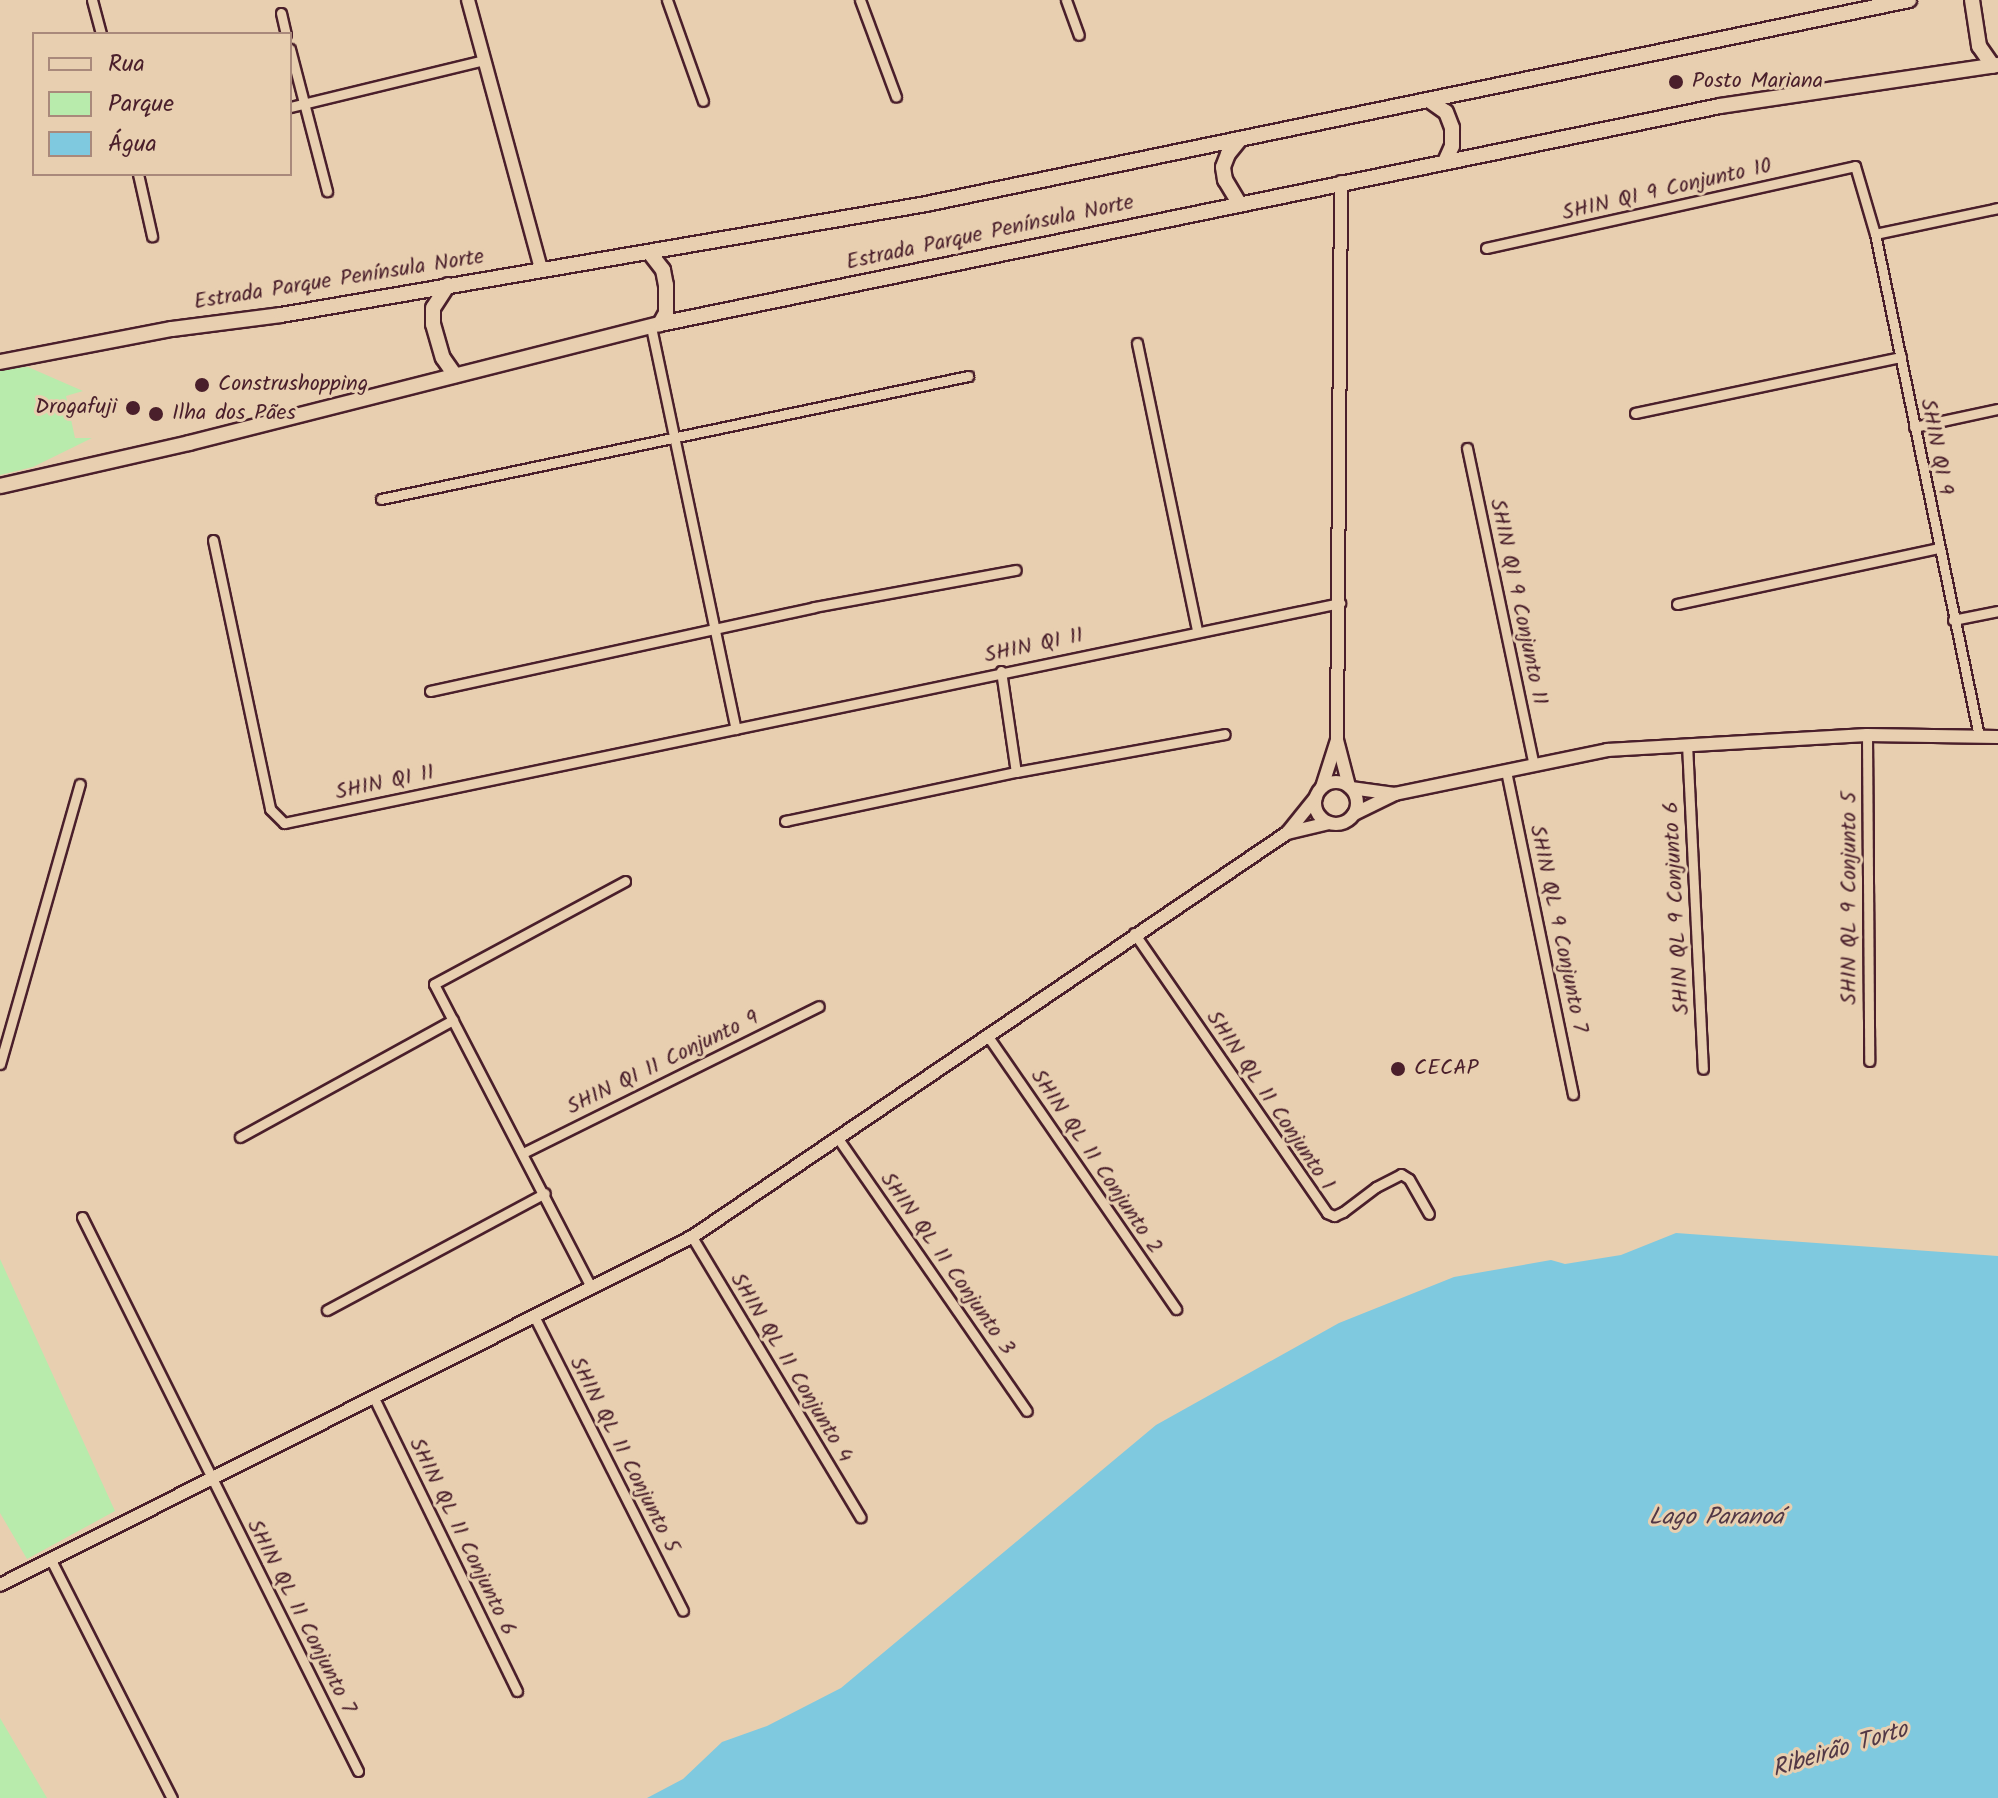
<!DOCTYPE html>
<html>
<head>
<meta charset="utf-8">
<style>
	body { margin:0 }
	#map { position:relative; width:1998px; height:1798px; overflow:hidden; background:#e8cfb0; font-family:Kalam,sans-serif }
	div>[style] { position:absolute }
	.green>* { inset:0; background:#b8ebac }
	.water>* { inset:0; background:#7fc9df }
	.roads { filter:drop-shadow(2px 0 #4a1f2b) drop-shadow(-2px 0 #4a1f2b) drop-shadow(0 2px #4a1f2b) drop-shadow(0 -2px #4a1f2b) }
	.minor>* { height:9px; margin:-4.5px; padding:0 4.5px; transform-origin:4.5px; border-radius:4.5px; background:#e8cfb0 }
	.tertiary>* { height:12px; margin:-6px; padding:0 6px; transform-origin:6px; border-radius:6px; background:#e8cfb0 }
	.tertiary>.ring { margin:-6px; padding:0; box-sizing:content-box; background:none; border:12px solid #e8cfb0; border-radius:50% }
	.secondary>* { height:14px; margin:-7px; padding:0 7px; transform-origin:7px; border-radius:7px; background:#e8cfb0 }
	.dots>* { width:22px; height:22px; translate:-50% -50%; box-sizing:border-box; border:4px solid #e8cfb0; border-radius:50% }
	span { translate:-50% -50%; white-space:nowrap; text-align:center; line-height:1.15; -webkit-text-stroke:6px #e8cfb0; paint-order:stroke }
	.poi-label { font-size:22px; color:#4a1f2b }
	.left { translate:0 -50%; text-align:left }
	.right { translate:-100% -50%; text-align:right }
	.street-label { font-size:22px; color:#4a1f2b }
	.water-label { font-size:24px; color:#523846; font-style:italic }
	.legend { position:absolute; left:32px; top:32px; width:260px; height:144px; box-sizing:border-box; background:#e8cfb0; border:2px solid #a9897b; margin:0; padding:10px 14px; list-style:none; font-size:24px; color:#4a1f2b }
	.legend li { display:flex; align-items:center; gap:16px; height:40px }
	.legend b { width:40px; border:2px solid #a9897b }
</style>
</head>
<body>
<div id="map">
	<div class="green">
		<i style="clip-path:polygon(28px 367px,83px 391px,66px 396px,75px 438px,92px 438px,33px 467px,0 475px,0 368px)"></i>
		<i style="clip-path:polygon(0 1259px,115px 1511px,27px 1559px,0 1513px)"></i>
		<i style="clip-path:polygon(0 1718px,47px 1798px,0 1798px)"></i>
	</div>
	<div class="water">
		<i style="clip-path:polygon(1676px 1233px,1998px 1256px,1998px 1798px,647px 1798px,683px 1779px,722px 1742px,767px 1726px,841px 1688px,1156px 1425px,1339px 1323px,1454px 1277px,1551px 1260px,1565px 1264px,1621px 1255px)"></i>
	</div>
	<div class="roads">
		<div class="minor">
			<i style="left:92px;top:0;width:35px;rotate:75deg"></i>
			<i style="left:667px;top:0;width:107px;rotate:70.4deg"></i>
			<i style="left:860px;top:0;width:103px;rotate:69.6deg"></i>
			<i style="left:1066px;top:0;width:37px;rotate:70deg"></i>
			<i style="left:281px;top:13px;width:22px;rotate:77deg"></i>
			<i style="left:290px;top:49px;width:147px;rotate:75.4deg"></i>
			<i style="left:290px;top:107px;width:200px;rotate:-13.6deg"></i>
			<i style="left:138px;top:174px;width:64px;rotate:77.3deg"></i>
			<i style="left:1875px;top:234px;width:126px;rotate:-11.9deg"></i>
			<i style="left:1486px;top:248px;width:378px;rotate:-12.5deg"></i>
			<i style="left:1855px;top:166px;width:71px;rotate:73.6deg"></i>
			<i style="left:1875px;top:234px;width:513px;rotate:78.3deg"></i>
			<i style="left:651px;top:327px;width:411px;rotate:78.1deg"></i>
			<i style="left:1137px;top:343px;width:294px;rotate:78.2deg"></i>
			<i style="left:1635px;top:413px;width:272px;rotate:-11.9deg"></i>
			<i style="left:1914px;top:427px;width:86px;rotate:-12.1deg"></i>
			<i style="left:1467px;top:448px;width:324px;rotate:78.1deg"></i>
			<i style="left:381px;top:499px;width:600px;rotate:-11.83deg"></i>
			<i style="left:213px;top:540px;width:275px;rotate:78deg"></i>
			<i style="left:270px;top:809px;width:20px;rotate:45deg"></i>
			<i style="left:284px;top:823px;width:1079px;rotate:-11.77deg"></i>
			<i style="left:1677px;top:604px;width:267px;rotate:-12.1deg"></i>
			<i style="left:1953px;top:620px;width:46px;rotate:-11.3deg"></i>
			<i style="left:1001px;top:671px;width:102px;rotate:81.6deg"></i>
			<i style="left:430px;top:691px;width:393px;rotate:-12.3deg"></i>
			<i style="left:814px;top:607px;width:205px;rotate:-10.4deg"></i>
			<i style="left:1867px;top:735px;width:326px;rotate:89.6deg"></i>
			<i style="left:1687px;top:744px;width:325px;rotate:87.2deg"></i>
			<i style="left:1506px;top:771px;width:330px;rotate:78.3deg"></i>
			<i style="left:785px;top:821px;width:236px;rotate:-12deg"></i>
			<i style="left:1016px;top:772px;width:212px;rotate:-10.3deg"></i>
			<i style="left:1134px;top:933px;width:340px;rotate:55.4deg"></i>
			<i style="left:1327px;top:1213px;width:8px;rotate:23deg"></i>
			<i style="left:1334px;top:1216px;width:10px;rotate:-24deg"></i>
			<i style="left:1343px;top:1212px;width:41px;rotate:-37.1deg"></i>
			<i style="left:1376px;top:1187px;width:28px;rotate:-27deg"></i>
			<i style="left:1401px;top:1174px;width:9px;rotate:32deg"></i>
			<i style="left:1409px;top:1179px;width:40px;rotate:60.3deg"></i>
			<i style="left:987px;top:1035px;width:333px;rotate:55.4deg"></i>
			<i style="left:0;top:1064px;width:291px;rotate:-74.1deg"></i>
			<i style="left:240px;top:1137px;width:243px;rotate:-28.8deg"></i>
			<i style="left:837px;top:1137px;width:333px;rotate:55.3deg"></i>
			<i style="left:523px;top:1153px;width:330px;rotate:-26.4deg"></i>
			<i style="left:82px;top:1217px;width:619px;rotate:63.52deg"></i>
			<i style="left:692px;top:1237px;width:327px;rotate:59deg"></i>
			<i style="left:591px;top:1287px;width:341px;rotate:-117.4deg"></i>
			<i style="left:434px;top:984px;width:217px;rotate:-28.3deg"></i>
			<i style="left:327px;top:1310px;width:247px;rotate:-28.2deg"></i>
			<i style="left:534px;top:1316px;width:330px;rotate:63.2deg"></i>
			<i style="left:374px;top:1398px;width:326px;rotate:64deg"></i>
			<i style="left:51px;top:1560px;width:267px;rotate:63.1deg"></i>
		</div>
		<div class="tertiary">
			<i style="left:468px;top:0;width:279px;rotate:74.8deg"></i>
			<i style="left:1337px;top:740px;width:48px;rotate:75.4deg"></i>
			<i class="ring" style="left:1315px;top:782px;width:30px;height:30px"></i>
			<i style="left:1322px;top:787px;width:49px;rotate:-72.3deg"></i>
			<i style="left:1337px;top:740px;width:558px;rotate:-89.59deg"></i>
			<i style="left:1351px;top:788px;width:44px;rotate:7.8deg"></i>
			<i style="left:1354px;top:814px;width:46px;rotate:-26deg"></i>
			<i style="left:1395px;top:794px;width:217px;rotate:-11.7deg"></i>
			<i style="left:1607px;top:750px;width:260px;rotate:-3.3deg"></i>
			<i style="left:1867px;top:735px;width:131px;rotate:0.9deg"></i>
			<i style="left:1287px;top:833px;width:43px;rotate:-13.4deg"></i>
			<i style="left:0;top:1585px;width:775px;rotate:-26.7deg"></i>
			<i style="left:692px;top:1237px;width:719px;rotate:-34.18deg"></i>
			<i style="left:1287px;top:833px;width:46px;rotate:-51.1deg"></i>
		</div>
		<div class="secondary">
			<i style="left:1972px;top:0;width:47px;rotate:81.3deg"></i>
			<i style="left:1979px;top:46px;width:24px;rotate:55deg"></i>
			<i style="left:1430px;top:101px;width:19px;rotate:35deg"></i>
			<i style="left:1446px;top:112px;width:17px;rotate:69deg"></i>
			<i style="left:1452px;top:128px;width:18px;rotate:90deg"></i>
			<i style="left:1452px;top:146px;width:17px;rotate:114deg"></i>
			<i style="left:1239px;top:203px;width:27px;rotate:-121deg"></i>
			<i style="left:1225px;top:180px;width:13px;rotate:-99deg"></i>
			<i style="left:1223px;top:167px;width:14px;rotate:-69deg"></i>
			<i style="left:1228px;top:154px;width:19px;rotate:-51deg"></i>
			<i style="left:649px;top:252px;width:23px;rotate:52deg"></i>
			<i style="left:663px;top:270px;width:15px;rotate:79deg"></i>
			<i style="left:666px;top:285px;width:28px;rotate:90deg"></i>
			<i style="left:666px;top:313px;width:13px;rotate:119deg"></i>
			<i style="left:448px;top:285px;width:27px;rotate:123deg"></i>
			<i style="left:433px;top:308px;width:16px;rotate:90deg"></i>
			<i style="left:433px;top:324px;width:35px;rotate:74deg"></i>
			<i style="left:443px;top:358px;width:21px;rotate:55deg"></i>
			<i style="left:0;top:362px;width:175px;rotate:-10.9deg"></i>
			<i style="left:172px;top:329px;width:110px;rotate:-7.3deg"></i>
			<i style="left:281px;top:315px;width:654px;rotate:-9.76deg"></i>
			<i style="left:926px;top:204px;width:1004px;rotate:-11.72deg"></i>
			<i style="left:0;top:486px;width:194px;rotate:-12.8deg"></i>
			<i style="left:189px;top:443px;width:486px;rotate:-14.2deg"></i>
			<i style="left:660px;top:324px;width:1082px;rotate:-11.62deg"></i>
			<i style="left:1720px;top:106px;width:281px;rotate:-8.4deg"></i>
		</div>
	</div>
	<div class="dots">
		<i style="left:1676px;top:82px;background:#4a1f2b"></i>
		<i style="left:202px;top:385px;background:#4a1f2b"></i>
		<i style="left:133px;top:408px;background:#4a1f2b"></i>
		<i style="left:156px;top:414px;background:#4a1f2b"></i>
		<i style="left:1398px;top:1069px;background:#4a1f2b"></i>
	</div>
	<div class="poi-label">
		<span class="left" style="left:1692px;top:82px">Posto Mariana</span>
		<span class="left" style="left:218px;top:385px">Construshopping</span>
		<span class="right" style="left:117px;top:408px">Drogafuji</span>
		<span class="left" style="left:172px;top:414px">Ilha dos Pães</span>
		<span class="left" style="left:1414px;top:1069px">CECAP</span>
	</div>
	<div class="street-label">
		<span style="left:1667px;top:190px;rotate:-13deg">SHIN QI 9 Conjunto 10</span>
		<span style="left:990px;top:233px;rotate:-12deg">Estrada Parque Península Norte</span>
		<span style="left:339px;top:280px;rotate:-9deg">Estrada Parque Península Norte</span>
		<span style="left:1936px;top:447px;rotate:79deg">SHIN QI 9</span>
		<span style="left:1518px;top:602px;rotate:78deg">SHIN QI 9 Conjunto 11</span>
		<span style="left:1034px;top:646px;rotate:-12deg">SHIN QI 11</span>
		<span style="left:385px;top:783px;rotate:-12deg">SHIN QI 11</span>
		<span style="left:1850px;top:898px;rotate:-90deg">SHIN QL 9 Conjunto 5</span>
		<span style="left:1677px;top:908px;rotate:-93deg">SHIN QL 9 Conjunto 6</span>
		<span style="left:1558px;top:929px;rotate:78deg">SHIN QL 9 Conjunto 7</span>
		<span style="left:663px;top:1063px;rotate:-26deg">SHIN QI 11 Conjunto 9</span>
		<span style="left:1270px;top:1101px;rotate:56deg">SHIN QL 11 Conjunto 1</span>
		<span style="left:1096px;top:1162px;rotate:56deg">SHIN QL 11 Conjunto 2</span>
		<span style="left:947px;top:1264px;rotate:55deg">SHIN QL 11 Conjunto 3</span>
		<span style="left:791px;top:1368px;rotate:59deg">SHIN QL 11 Conjunto 4</span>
		<span style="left:624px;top:1455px;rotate:63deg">SHIN QL 11 Conjunto 5</span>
		<span style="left:462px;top:1537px;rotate:64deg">SHIN QL 11 Conjunto 6</span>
		<span style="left:301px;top:1617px;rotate:63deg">SHIN QL 11 Conjunto 7</span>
	</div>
	<div class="water-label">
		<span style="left:1716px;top:1518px">Lago Paranoá</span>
		<span style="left:1840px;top:1750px;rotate:-17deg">Ribeirão Torto</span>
	</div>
	<ul class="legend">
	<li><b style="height:10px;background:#e8cfb0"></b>Rua</li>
	<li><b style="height:22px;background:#b8ebac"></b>Parque</li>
	<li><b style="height:22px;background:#7fc9df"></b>Água</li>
	</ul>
</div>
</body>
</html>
